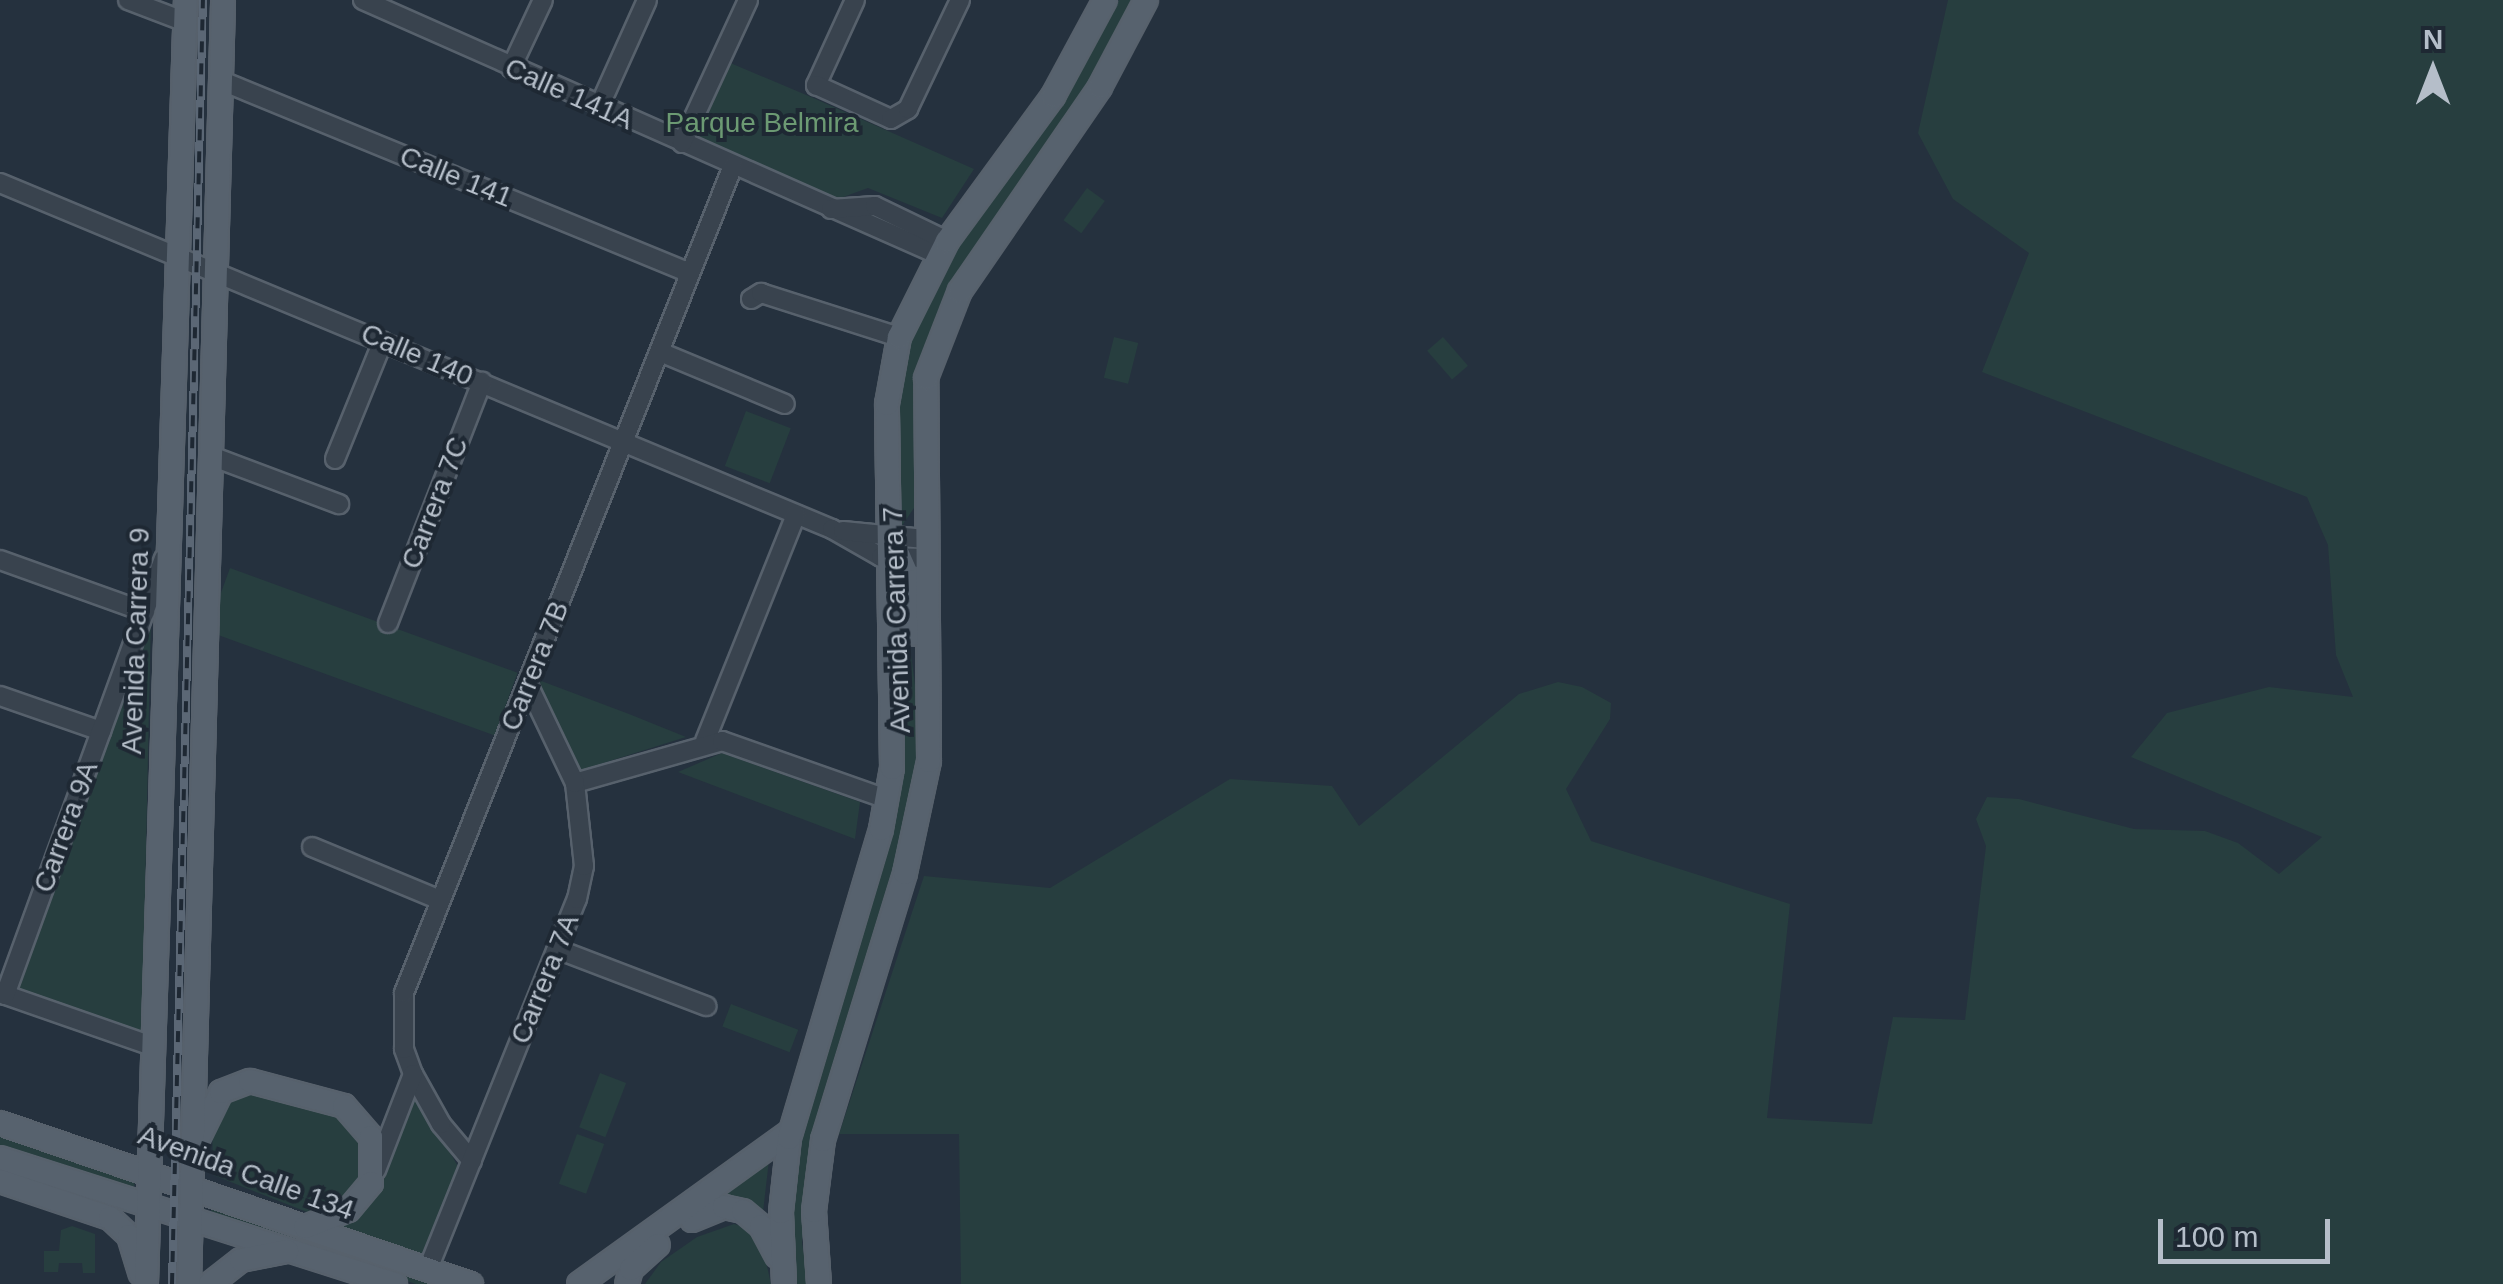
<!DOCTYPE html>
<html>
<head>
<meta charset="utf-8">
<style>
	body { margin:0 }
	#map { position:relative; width:2503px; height:1284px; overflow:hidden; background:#25313e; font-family:Helvetica,sans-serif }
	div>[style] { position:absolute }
	.green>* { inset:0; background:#273e3f; transform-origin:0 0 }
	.roads { filter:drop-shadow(2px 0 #57616c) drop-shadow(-2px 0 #57616c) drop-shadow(0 2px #57616c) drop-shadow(0 -2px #57616c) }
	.minor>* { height:18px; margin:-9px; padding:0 9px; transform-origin:9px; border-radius:9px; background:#39434e }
	.major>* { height:22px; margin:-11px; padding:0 11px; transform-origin:11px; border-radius:11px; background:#57626e }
	.rail>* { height:8px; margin-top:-4px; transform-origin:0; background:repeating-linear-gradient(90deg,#1e2833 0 11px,#5b6775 0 22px); box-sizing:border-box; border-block:2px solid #5b6775 }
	span { translate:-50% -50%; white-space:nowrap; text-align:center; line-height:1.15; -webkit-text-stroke:8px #1e2833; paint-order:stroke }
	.street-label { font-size:28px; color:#b5bec9 }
	.park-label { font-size:28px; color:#6c9a73 }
	.north { position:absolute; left:2383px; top:20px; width:100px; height:100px; -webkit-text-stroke:8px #1e2833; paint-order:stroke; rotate:0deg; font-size:28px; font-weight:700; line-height:40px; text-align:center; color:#b5bec9 }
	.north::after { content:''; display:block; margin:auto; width:35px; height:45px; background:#b5bec9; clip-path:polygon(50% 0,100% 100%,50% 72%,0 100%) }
	.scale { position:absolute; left:2158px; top:1219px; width:172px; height:45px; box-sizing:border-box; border:5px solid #b5bec9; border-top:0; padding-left:12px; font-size:30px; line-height:35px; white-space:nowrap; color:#b5bec9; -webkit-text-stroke:8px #1e2833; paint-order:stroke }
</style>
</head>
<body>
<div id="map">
	<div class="green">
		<i style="clip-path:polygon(1119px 0,1137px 0,1100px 74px,958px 274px,937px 315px,915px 387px,916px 505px,899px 530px,900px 374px,910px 339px,959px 239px,1040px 128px)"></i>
		<i style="clip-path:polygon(1948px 0,2503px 0,2503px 1284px,961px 1284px,959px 1134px,839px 1134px,924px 876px,1050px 888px,1230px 779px,1332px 786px,1359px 826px,1519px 694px,1558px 682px,1582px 687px,1611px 703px,1610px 719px,1566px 789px,1591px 841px,1790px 904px,1767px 1118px,1872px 1124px,1893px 1017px,1965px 1020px,1986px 846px,1976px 819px,1987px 797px,2019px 799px,2134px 829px,2205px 831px,2238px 843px,2279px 874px,2322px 837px,2131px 757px,2167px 713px,2269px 687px,2353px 697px,2336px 655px,2328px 545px,2307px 497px,1982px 372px,2029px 253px,1953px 199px,1918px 133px)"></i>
		<i style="clip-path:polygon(728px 62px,811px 97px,974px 169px,942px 218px,868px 188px,832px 201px,690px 140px)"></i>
		<i style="left:1087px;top:188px;width:22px;height:40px;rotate:36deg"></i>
		<i style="left:1114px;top:337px;width:25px;height:42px;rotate:14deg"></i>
		<i style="left:1443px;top:337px;width:38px;height:21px;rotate:49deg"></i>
		<i style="left:746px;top:411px;width:48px;height:59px;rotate:21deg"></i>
		<i style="left:230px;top:568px;width:306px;height:67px;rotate:20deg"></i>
		<i style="clip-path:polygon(900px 571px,922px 738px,905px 842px,809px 1154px,802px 1243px,809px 1284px,791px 1284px,795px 1143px,896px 793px,904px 744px)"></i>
		<i style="clip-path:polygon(151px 617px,142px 1032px,15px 992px)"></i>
		<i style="clip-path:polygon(536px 679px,629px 714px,686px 737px,578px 771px)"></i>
		<i style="clip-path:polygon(722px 753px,860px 802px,855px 839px,678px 772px)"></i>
		<i style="left:731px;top:1004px;width:72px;height:24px;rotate:21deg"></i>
		<i style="left:600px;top:1073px;width:28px;height:58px;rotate:21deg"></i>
		<i style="clip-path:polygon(414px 1088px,461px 1172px,426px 1258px,333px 1227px,365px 1209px)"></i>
		<i style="clip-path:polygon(258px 1093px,337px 1116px,360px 1138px,363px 1170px,347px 1199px,312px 1214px,213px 1175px,212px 1118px,230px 1098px)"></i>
		<i style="clip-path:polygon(0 1128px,136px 1170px,134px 1188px,0 1149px)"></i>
		<i style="left:577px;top:1134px;width:29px;height:53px;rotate:20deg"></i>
		<i style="clip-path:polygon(769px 1160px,763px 1212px,747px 1201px,714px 1199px)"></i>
		<i style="clip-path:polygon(214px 1201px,459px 1284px,416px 1284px,210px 1215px)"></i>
		<i style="clip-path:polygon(734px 1224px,751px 1229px,762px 1244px,771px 1284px,645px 1284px,661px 1262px,697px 1237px)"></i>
		<i style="clip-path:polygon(72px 1226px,95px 1234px,95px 1273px,83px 1273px,82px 1263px,59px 1263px,58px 1272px,44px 1272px,44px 1251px,59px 1251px,61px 1230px)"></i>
	</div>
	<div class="roads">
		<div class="minor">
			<i style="left:128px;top:0;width:62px;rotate:20.8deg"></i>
			<i style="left:363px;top:0;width:630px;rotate:23.88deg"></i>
			<i style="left:855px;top:0;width:94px;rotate:114.6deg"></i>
			<i style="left:816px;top:85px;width:82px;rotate:24.4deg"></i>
			<i style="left:891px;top:119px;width:20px;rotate:-30deg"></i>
			<i style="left:908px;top:109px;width:121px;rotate:-64.5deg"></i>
			<i style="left:511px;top:68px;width:75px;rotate:-64.8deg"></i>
			<i style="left:222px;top:81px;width:506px;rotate:22.31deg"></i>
			<i style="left:599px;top:107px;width:117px;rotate:-65.8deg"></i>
			<i style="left:682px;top:143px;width:157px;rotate:-65.2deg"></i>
			<i style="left:0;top:183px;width:901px;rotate:22.58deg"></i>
			<i style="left:832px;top:529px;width:56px;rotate:29.7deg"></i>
			<i style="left:881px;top:557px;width:45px;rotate:1.3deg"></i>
			<i style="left:831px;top:209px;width:44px;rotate:-3.9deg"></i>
			<i style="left:875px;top:206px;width:80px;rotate:25.9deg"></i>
			<i style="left:751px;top:299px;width:12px;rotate:-31deg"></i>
			<i style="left:761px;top:293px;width:145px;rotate:17.7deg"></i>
			<i style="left:660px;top:352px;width:135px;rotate:22.6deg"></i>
			<i style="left:211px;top:456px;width:137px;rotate:20.6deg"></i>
			<i style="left:335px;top:459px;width:127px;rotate:-67.9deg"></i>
			<i style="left:843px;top:531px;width:82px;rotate:5.6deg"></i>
			<i style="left:0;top:560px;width:154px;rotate:19.7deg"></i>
			<i style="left:388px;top:623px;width:259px;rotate:-68.7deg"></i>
			<i style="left:0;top:696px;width:107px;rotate:19.1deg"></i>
			<i style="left:705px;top:741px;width:244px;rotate:-68.1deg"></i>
			<i style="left:575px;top:783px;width:153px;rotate:-15.9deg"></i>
			<i style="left:722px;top:741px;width:175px;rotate:19.4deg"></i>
			<i style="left:312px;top:847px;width:139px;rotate:22.5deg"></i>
			<i style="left:557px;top:949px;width:160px;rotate:20.9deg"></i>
			<i style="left:0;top:993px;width:164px;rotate:19.2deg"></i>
			<i style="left:5px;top:995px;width:464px;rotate:-70deg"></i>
			<i style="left:472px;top:1161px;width:48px;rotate:-130deg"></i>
			<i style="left:441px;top:1124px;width:57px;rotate:-119.2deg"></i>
			<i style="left:413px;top:1074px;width:27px;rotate:-110deg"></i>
			<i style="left:404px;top:1049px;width:56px;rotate:-90deg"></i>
			<i style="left:404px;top:993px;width:890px;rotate:-68.31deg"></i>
			<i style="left:376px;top:1170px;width:103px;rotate:-68.9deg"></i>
			<i style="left:428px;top:1269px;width:399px;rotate:-68.1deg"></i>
			<i style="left:577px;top:899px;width:34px;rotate:-78deg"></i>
			<i style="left:584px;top:866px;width:83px;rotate:-96.2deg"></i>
			<i style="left:575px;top:783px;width:109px;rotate:-115.6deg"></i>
		</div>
		<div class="major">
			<i style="left:894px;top:545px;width:39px;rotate:66deg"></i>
			<i style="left:910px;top:581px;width:53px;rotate:85.7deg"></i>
			<i style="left:0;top:1123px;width:498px;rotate:18.9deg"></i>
			<i style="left:199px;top:1137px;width:50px;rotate:-63.9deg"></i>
			<i style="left:221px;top:1092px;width:31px;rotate:-21deg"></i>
			<i style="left:250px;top:1081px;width:97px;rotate:14.9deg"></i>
			<i style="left:344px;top:1106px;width:41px;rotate:48.9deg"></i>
			<i style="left:371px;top:1137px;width:46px;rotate:90deg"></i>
			<i style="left:371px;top:1183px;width:35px;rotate:130deg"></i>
			<i style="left:348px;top:1210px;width:46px;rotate:158.4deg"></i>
			<i style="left:0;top:1158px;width:415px;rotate:17.7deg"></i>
			<i style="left:0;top:1181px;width:116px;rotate:18.6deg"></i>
			<i style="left:110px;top:1218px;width:26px;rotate:43deg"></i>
			<i style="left:129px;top:1236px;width:39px;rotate:73deg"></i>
			<i style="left:692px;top:1220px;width:35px;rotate:-22deg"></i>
			<i style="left:724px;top:1207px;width:19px;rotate:12deg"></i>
			<i style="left:743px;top:1211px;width:23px;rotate:40deg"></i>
			<i style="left:761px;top:1226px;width:34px;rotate:62deg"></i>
			<i style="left:146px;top:1284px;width:1285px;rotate:-88.22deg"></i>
			<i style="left:189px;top:1284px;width:1284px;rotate:-88.48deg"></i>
			<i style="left:210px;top:1284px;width:39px;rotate:-38deg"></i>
			<i style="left:241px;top:1260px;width:47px;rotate:-11.1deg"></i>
			<i style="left:579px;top:1284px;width:261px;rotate:-35.8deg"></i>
			<i style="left:627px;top:1284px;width:16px;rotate:-75deg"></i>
			<i style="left:631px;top:1269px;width:36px;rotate:-42deg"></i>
			<i style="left:784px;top:1284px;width:72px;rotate:-92.4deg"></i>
			<i style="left:781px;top:1212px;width:74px;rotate:-83.8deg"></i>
			<i style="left:789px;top:1138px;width:322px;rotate:-73.4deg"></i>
			<i style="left:881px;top:829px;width:62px;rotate:-79.8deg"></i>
			<i style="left:892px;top:768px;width:364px;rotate:-90.8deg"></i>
			<i style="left:887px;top:404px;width:68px;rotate:-79.8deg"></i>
			<i style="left:899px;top:337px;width:107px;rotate:-63.4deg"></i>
			<i style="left:947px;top:241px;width:180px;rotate:-53.8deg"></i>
			<i style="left:1053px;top:96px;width:109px;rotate:-61.6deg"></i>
			<i style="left:819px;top:1284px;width:73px;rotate:-93.9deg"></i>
			<i style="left:814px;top:1211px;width:72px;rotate:-82.8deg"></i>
			<i style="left:823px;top:1140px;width:279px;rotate:-72.9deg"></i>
			<i style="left:905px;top:873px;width:115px;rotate:-77.9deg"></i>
			<i style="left:929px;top:761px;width:383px;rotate:-90.4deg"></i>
			<i style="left:926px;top:378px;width:93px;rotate:-68.7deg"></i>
			<i style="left:960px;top:291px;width:247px;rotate:-55.5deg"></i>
			<i style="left:1100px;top:87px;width:98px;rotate:-62.1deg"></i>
		</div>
	</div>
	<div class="rail">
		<i style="left:172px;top:1284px;width:1284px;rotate:-88.62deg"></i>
	</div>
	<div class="street-label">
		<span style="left:569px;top:94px;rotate:24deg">Calle 141A</span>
		<span style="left:456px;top:177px;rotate:22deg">Calle 141</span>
		<span style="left:417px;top:355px;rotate:23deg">Calle 140</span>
		<span style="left:435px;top:503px;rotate:-69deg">Carrera 7C</span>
		<span style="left:897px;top:620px;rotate:-92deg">Avenida Carrera 7</span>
		<span style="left:136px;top:641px;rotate:-88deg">Avenida Carrera 9</span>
		<span style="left:535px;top:666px;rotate:-68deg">Carrera 7B</span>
		<span style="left:66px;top:827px;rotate:-70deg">Carrera 9A</span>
		<span style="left:545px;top:979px;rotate:-68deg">Carrera 7A</span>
		<span style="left:246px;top:1173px;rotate:20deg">Avenida Calle 134</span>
	</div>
	<div class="park-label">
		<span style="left:762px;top:123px">Parque Belmira</span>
	</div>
	<div class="north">N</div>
	<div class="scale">100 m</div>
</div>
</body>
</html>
